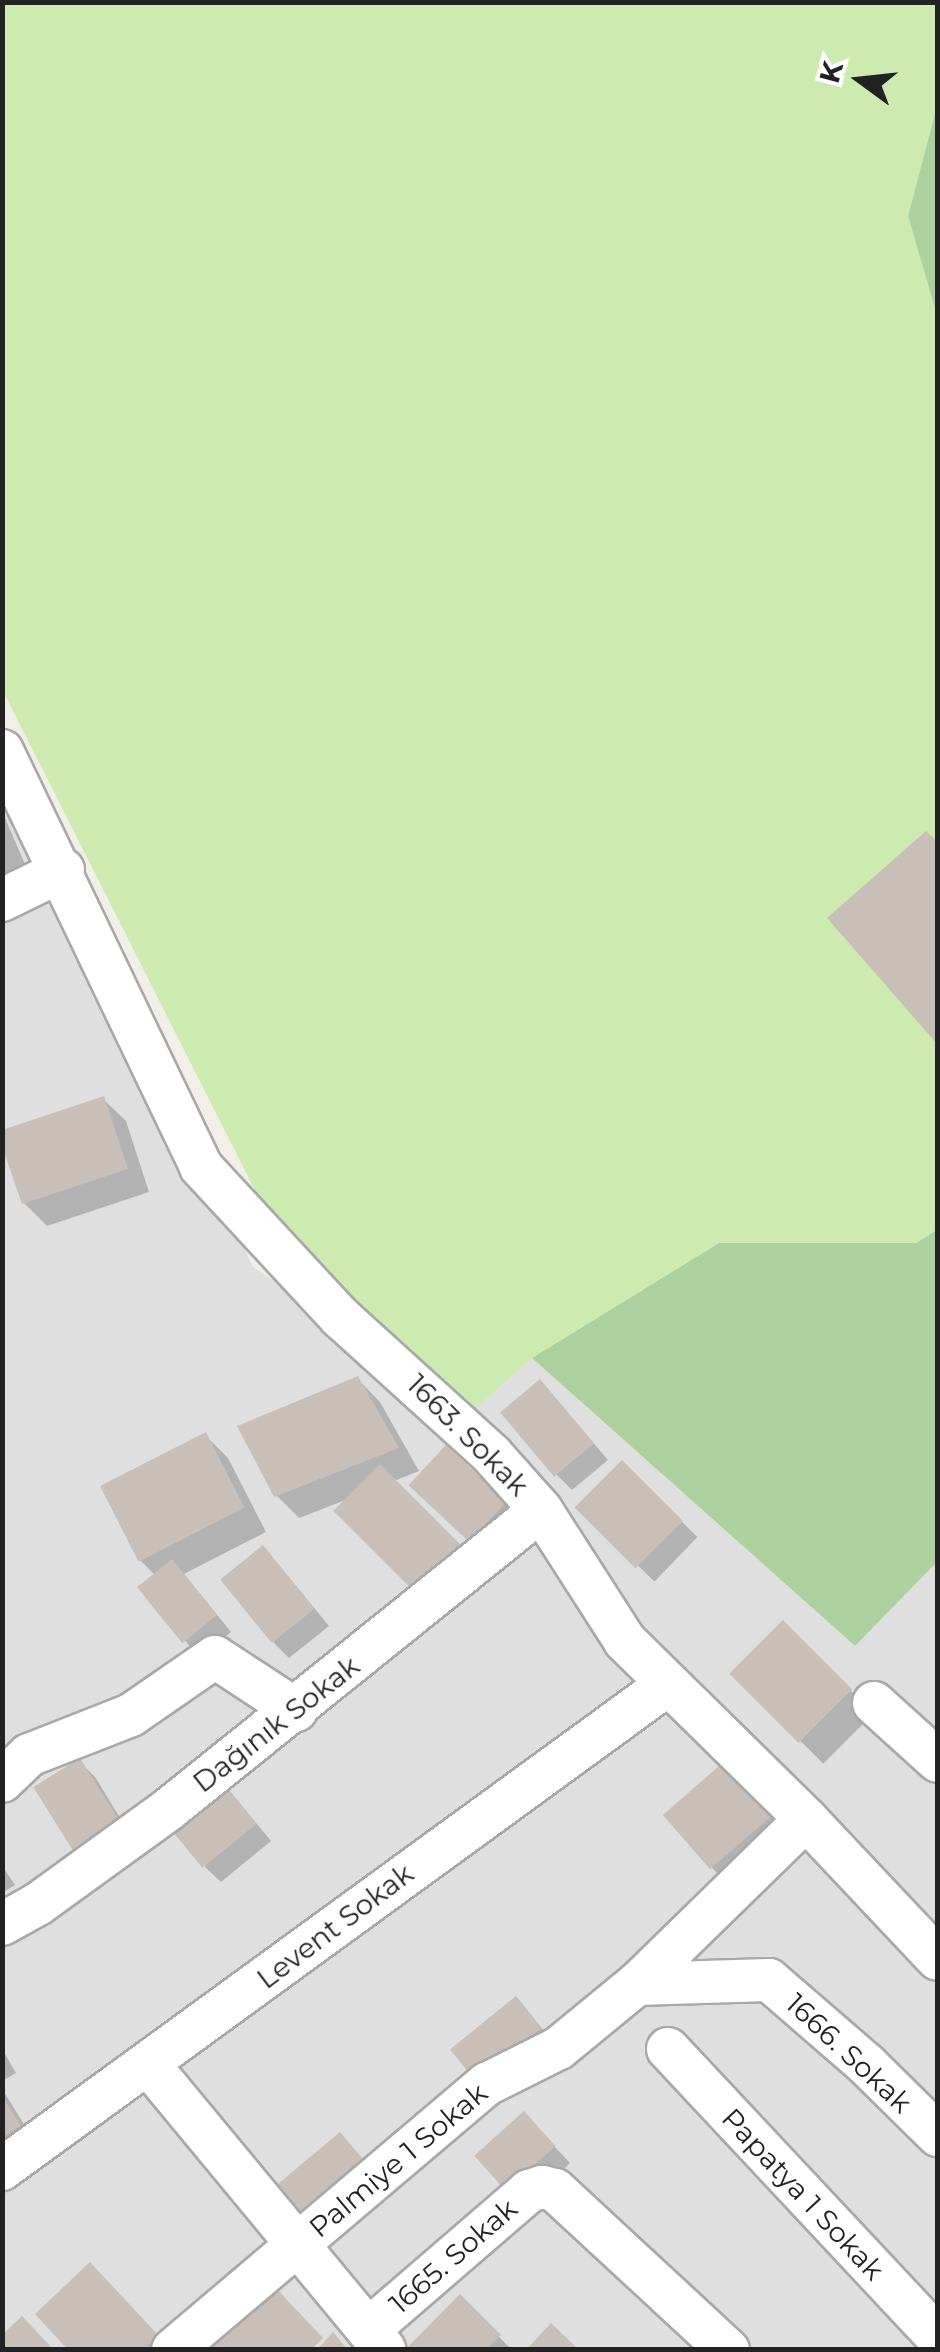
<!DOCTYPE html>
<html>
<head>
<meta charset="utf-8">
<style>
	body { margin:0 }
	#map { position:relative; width:940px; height:2352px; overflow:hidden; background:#f2efe9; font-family:Montserrat,sans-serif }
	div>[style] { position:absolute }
	.residential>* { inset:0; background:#e0dfdf }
	.grass>* { inset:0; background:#cdebb0 }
	.forest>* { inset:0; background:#add19e }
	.shadow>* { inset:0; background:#0003; transform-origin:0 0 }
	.building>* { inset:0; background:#c7bfb8; transform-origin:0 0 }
	.roads { filter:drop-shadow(2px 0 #a9a9a9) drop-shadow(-2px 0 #a9a9a9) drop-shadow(0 2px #a9a9a9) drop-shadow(0 -2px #a9a9a9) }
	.street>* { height:42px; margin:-21px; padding:0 21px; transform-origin:21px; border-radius:21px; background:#fff }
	span { translate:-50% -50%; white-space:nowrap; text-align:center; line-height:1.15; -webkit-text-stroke:8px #fff; paint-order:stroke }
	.street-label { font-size:28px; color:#222 }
	.frame { position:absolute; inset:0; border:5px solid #222; pointer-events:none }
	.north { position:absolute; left:810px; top:30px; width:100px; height:100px; -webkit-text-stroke:8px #fff; paint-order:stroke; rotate:285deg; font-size:28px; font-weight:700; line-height:40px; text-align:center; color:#222 }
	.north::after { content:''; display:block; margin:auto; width:35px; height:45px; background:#222; clip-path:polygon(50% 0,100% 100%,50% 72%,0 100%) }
</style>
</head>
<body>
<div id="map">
	<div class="residential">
		<i style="clip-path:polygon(2px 727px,253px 1267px,470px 1411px,532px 1358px,855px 1646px,937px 1562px,937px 2349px,3px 2349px)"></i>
	</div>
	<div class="grass">
		<i style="clip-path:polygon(3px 3px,937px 3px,937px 106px,908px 216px,938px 315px,937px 1230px,916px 1243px,719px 1243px,532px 1358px,471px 1412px,278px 1236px,3px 691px)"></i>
	</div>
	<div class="forest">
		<i style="clip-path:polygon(937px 106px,937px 315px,908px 216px)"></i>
		<i style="clip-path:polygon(937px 1230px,937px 1562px,855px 1646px,532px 1358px,719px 1243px,916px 1243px)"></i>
	</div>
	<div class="shadow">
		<i style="clip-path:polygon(2px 811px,30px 876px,2px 888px)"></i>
		<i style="clip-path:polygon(103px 1099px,126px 1121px,149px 1192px,47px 1226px,24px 1203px)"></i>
		<i style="clip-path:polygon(358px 1379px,380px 1402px,419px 1471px,394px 1481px,481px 1568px,439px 1611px,348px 1499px,299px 1518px,276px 1495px)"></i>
		<i style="clip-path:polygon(555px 1398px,608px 1460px,572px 1490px,557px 1475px)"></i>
		<i style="clip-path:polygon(205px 1435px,228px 1458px,266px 1532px,184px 1574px,231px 1632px,199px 1657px,140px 1588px,156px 1576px,142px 1562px,104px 1488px)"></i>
		<i style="left:622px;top:1464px;width:105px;height:62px;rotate:44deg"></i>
		<i style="clip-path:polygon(427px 1501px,505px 1503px,521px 1519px,487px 1556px)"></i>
		<i style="clip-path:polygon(278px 1564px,329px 1626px,289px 1658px,274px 1643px)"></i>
		<i style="left:783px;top:1623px;width:128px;height:71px;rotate:45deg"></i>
		<i style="clip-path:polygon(732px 1757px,793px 1826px,728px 1883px,712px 1868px)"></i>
		<i style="clip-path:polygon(79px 1761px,95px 1777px,135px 1842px,93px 1868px)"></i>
		<i style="clip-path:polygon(237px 1800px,271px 1841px,221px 1882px,205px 1867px)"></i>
		<i style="clip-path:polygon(2px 1866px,15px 1885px,2px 1893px)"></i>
		<i style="clip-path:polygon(516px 1999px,555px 2044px,493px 2095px)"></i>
		<i style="clip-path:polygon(2px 2049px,16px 2073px,2px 2081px)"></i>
		<i style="clip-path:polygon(2px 2089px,35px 2142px,2px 2162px)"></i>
		<i style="clip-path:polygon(539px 2130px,570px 2163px,524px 2206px)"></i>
		<i style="clip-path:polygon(112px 2288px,170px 2350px,72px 2350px)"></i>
		<i style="clip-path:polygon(460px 2297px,512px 2350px,410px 2350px)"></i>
	</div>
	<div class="building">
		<i style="clip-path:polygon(926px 831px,938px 843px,938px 1045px,827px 918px)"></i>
		<i style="clip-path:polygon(104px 1096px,128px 1169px,22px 1204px,2px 1146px,2px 1130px)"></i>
		<i style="clip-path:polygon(358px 1376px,399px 1448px,274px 1497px,237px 1426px)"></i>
		<i style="left:540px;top:1379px;width:84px;height:52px;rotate:50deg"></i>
		<i style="left:206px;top:1432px;width:85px;height:119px;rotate:63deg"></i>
		<i style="left:446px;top:1445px;width:83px;height:55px;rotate:43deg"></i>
		<i style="left:622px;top:1460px;width:86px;height:67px;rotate:45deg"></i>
		<i style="left:380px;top:1464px;width:113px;height:66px;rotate:45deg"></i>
		<i style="left:263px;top:1545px;width:82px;height:55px;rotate:51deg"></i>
		<i style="left:172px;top:1559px;width:72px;height:45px;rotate:51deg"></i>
		<i style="left:783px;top:1620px;width:98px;height:76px;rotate:45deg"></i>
		<i style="left:733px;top:1754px;width:72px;height:93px;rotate:49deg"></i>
		<i style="left:80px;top:1758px;width:79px;height:55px;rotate:58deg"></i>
		<i style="left:222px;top:1781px;width:55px;height:70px;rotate:51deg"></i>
		<i style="left:516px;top:1996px;width:41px;height:85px;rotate:51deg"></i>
		<i style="clip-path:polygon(2px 2095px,21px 2126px,2px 2137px)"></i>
		<i style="left:524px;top:2111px;width:47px;height:67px;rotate:48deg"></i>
		<i style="left:340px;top:2132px;width:52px;height:95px;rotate:50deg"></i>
		<i style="clip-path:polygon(90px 2262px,158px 2335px,143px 2350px,68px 2350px,35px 2314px)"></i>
		<i style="clip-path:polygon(274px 2286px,323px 2338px,311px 2350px,208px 2350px)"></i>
		<i style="clip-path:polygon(460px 2294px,501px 2335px,486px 2350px,405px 2350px)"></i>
		<i style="clip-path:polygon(22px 2316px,54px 2350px,2px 2350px,2px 2335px)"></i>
		<i style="clip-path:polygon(551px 2323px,579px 2350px,526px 2350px)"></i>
		<i style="clip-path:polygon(333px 2332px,348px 2350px,317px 2350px)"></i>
	</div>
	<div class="roads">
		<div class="street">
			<i style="left:2px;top:751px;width:461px;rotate:64.4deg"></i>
			<i style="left:201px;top:1167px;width:205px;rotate:47.2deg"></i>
			<i style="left:340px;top:1317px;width:205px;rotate:42.2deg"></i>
			<i style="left:492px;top:1455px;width:74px;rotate:48.3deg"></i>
			<i style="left:541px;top:1510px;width:156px;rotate:57.3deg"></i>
			<i style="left:625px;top:1641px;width:254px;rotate:44.5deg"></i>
			<i style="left:806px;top:1819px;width:192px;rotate:46.7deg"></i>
			<i style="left:2px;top:900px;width:68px;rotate:-26.2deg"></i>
			<i style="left:874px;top:1703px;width:86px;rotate:42.2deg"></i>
			<i style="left:2px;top:1781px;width:37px;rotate:-44deg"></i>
			<i style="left:29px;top:1755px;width:110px;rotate:-21.4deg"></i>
			<i style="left:131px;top:1715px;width:102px;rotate:-34.6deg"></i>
			<i style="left:215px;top:1657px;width:97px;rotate:33.2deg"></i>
			<i style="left:2px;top:1924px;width:41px;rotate:-29.1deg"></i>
			<i style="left:38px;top:1904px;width:162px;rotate:-35.9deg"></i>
			<i style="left:169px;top:1809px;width:477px;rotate:-38.8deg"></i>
			<i style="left:637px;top:1984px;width:132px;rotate:-1.7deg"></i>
			<i style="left:769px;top:1980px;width:130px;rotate:40.9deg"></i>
			<i style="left:867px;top:2065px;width:100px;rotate:44.6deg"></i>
			<i style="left:668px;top:2049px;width:396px;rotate:46.9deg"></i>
			<i style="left:149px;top:2065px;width:369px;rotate:50.4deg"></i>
			<i style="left:2px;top:2169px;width:824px;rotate:-36.06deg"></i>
			<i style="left:368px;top:2330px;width:213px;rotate:-40.8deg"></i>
			<i style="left:529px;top:2191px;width:14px;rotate:-17deg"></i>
			<i style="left:542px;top:2187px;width:13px;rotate:13deg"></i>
			<i style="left:555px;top:2190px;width:236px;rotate:42.8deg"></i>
			<i style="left:173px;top:2350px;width:412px;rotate:-40.3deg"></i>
			<i style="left:487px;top:2084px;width:80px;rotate:-26.6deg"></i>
			<i style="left:559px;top:2048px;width:101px;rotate:-39.4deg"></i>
			<i style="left:637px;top:1984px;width:236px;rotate:-44.3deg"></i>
		</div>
	</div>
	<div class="street-label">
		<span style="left:468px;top:1435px;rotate:45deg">1663. Sokak</span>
		<span style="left:276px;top:1724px;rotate:-38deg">Dağınık Sokak</span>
		<span style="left:335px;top:1926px;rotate:-37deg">Levent Sokak</span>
		<span style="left:849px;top:2053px;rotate:43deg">1666. Sokak</span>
		<span style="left:398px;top:2160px;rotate:-40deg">Palmiye 1 Sokak</span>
		<span style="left:803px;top:2194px;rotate:47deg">Papatya 1 Sokak</span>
		<span style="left:453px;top:2256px;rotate:-41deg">1665. Sokak</span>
	</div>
	<div class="frame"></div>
	<div class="north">K</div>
</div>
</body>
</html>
